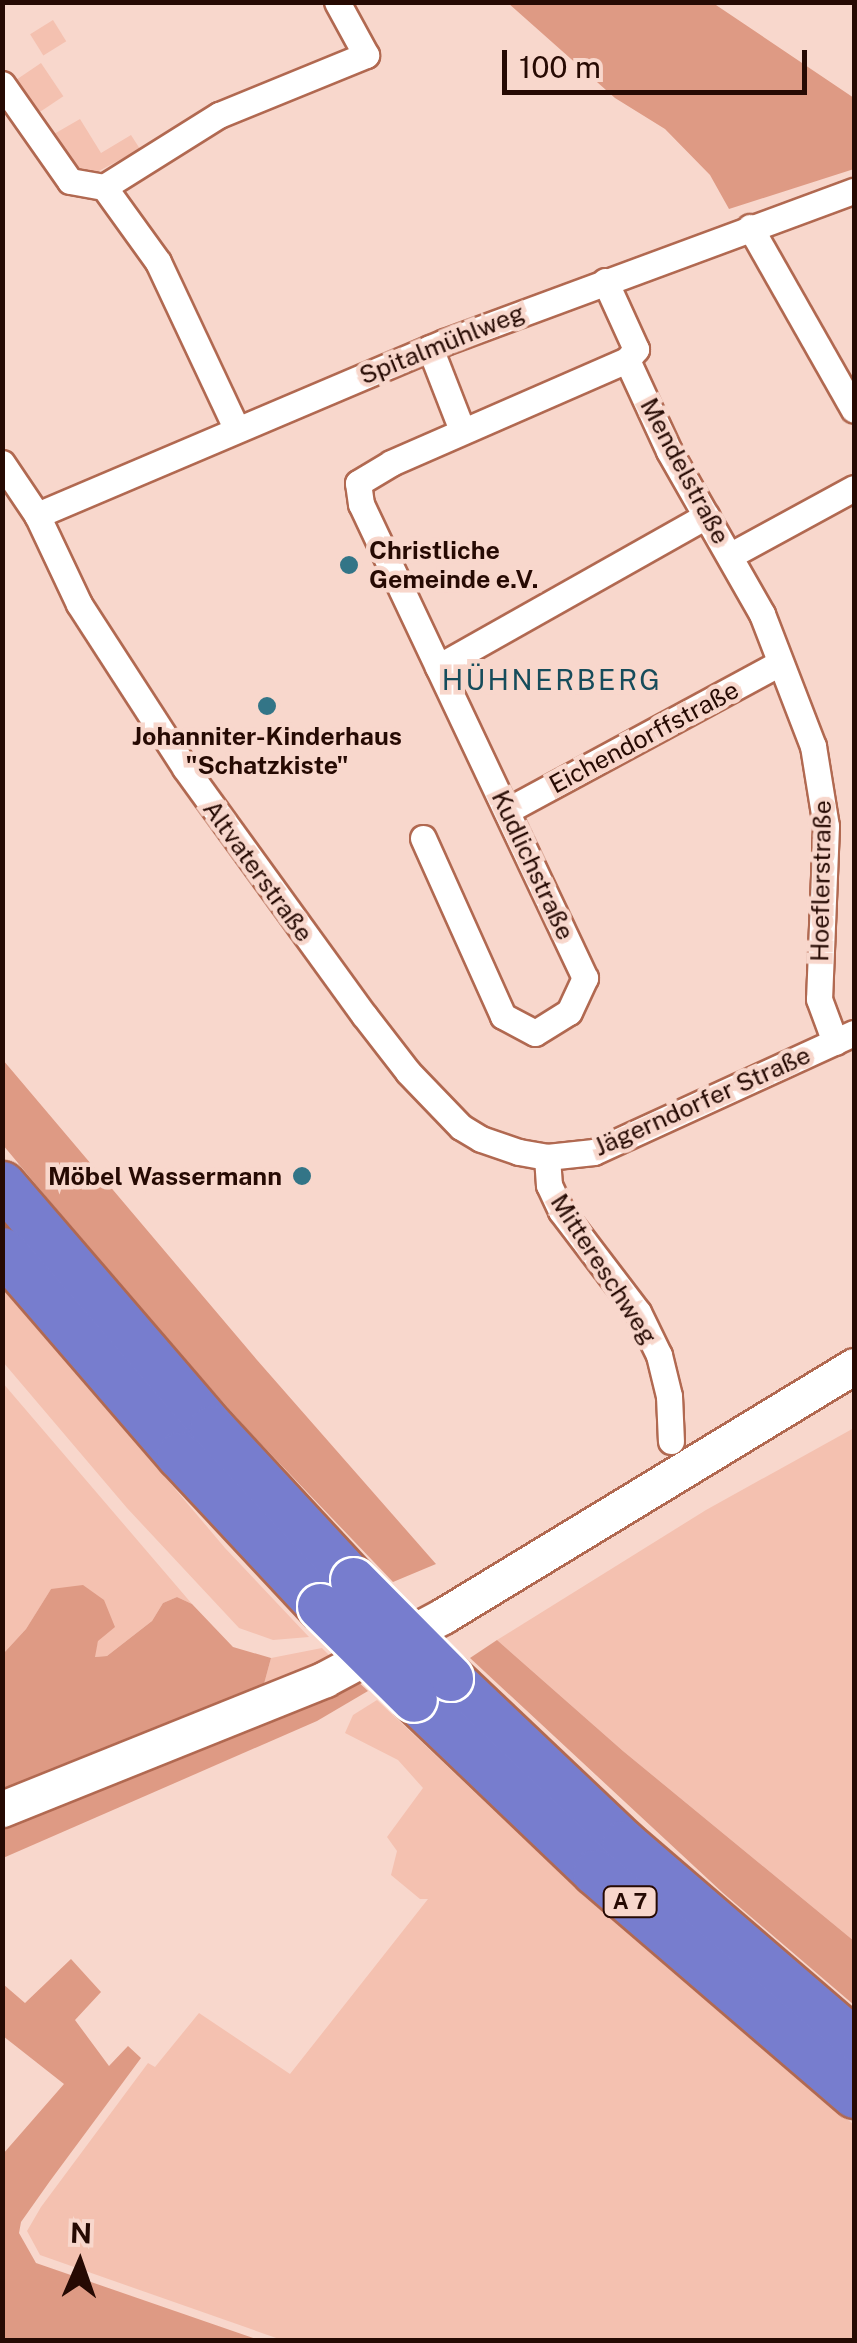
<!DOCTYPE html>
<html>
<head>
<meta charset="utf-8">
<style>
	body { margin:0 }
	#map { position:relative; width:857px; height:2343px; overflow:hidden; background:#f8d7cc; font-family:"Public Sans",sans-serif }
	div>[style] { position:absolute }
	.green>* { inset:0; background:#f4c1b0; transform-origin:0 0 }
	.forest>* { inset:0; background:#de9a84 }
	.roads { filter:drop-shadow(2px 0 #b16951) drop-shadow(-2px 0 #b16951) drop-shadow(0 2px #b16951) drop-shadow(0 -2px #b16951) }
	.street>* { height:25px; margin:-12.5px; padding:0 12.5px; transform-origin:12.5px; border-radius:12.5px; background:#fff }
	.secondary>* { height:35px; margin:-17.5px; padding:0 17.5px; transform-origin:17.5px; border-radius:17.5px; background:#fff }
	.highway>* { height:45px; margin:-22.5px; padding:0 22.5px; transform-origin:22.5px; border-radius:22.5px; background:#777dce }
	.bridges { filter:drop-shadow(2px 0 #fff) drop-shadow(-2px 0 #fff) drop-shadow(0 2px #fff) drop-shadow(0 -2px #fff) }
	.highway-bridge>* { height:45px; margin:-22.5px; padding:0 22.5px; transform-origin:22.5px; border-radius:22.5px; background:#777dce }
	.dots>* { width:28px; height:28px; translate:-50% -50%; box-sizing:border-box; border:5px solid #f8d7cc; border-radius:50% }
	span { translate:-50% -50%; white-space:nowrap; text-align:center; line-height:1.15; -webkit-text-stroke:9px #f8d7cc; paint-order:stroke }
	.shield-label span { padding:2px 8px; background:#f8d7cc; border:2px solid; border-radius:8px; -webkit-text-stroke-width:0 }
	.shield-label { font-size:22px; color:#260a03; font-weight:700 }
	.street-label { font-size:25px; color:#260a03 }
	.poi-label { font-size:25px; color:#260a03; font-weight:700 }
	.left { translate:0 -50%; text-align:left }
	.right { translate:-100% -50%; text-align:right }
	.neighbourhood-label { font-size:28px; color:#164c5b; letter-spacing:2.5px }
	.frame { position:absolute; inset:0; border:5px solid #260a03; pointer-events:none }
	.north { position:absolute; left:30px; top:2213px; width:100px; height:100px; -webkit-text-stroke:8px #f8d7cc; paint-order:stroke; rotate:2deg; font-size:28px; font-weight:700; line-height:40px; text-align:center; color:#260a03 }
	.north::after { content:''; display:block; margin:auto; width:35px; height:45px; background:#260a03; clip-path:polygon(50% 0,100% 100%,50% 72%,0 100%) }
	.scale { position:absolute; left:502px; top:50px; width:305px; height:45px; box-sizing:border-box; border:5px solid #260a03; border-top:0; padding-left:12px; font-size:30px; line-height:35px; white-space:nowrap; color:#260a03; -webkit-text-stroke:8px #f8d7cc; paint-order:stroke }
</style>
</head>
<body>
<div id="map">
	<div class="green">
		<i style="left:53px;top:20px;width:25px;height:27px;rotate:58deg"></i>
		<i style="left:41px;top:63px;width:40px;height:32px;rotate:56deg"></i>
		<i style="clip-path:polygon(80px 119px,101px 153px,131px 135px,140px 149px,84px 179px,54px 134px)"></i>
		<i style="clip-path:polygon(2px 1284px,225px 1548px,309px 1637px,273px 1640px,239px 1628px,127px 1508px,3px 1362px)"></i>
		<i style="clip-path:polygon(2px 1382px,192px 1604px,177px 1597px,163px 1603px,152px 1621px,107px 1656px,94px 1657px,98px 1641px,51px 1589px,26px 1629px,3px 1654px)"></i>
		<i style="clip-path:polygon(854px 1428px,854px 1941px,623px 1751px,497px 1640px,706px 1510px)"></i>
		<i style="clip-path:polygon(322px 1648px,334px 1660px,241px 1700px,264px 1684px,271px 1658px)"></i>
		<i style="clip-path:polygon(377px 1700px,576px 1888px,854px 2125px,854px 2340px,282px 2340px,40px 2255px,27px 2231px,41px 2207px,148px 2063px,155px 2067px,199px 2013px,290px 2074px,428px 1899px,420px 1899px,391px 1875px,397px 1851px,387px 1837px,423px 1788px,398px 1760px,345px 1733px,353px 1715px)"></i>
	</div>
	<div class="forest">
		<i style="clip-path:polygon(508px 3px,713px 3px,854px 98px,854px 169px,729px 209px,710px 175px,665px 129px,615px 98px)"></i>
		<i style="clip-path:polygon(3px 1060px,257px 1360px,436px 1564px,393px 1582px,245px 1427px,123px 1289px,3px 1145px)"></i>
		<i style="clip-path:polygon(83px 1585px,104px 1600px,115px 1627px,98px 1641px,95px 1657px,107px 1656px,152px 1621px,163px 1603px,177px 1597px,192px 1604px,233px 1647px,271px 1658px,264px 1684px,241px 1700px,3px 1795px,3px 1654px,26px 1629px,51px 1589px)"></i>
		<i style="clip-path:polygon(497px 1640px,623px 1751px,854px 1941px,854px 2005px,723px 1893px,470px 1658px)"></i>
		<i style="clip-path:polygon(353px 1677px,368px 1691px,317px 1721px,3px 1858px,3px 1823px)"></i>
		<i style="clip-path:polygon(71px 1959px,101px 1992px,75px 2020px,109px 2066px,128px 2046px,141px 2058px,50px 2181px,21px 2222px,19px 2233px,36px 2263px,259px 2340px,3px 2340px,3px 2154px,64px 2084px,3px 2036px,3px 1984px,25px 2003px)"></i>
	</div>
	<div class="roads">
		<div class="street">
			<i style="left:2px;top:84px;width:118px;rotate:55deg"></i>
			<i style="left:70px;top:181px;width:35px;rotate:10deg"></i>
			<i style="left:104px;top:187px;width:92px;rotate:54.2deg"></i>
			<i style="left:158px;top:262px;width:183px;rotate:64.8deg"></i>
			<i style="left:104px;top:187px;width:136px;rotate:-32.1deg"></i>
			<i style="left:219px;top:115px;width:159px;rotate:-22.2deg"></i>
			<i style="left:366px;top:55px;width:60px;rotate:-118.7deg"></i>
			<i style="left:750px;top:227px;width:210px;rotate:60.4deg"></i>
			<i style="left:605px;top:281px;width:75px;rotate:65.5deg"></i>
			<i style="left:636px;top:349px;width:14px;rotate:129deg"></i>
			<i style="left:627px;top:360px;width:100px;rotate:65.2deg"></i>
			<i style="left:669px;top:451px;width:188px;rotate:60.3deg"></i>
			<i style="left:762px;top:614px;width:142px;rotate:68.9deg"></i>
			<i style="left:813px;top:746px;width:81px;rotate:80.8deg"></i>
			<i style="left:826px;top:826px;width:173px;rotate:92.3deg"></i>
			<i style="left:819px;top:999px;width:46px;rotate:69.6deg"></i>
			<i style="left:430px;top:348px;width:88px;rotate:68.7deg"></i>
			<i style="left:2px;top:463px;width:63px;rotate:56.1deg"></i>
			<i style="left:37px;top:515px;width:98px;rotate:64.7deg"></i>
			<i style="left:79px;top:604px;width:195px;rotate:57.1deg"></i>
			<i style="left:185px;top:768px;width:305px;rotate:54.1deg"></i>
			<i style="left:364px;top:1015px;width:72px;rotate:52.3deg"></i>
			<i style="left:408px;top:1072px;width:76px;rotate:46.1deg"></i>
			<i style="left:461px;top:1127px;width:23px;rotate:31deg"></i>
			<i style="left:481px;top:1139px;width:40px;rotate:18.9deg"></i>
			<i style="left:519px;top:1152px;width:28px;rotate:10deg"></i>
			<i style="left:547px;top:1157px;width:47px;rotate:-6.1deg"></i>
			<i style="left:594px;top:1152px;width:286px;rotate:-24.6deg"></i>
			<i style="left:37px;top:515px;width:443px;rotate:-23deg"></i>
			<i style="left:445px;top:342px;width:436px;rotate:-20.3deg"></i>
			<i style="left:731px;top:555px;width:140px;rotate:-28.6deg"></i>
			<i style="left:438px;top:667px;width:308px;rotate:-29.4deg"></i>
			<i style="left:508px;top:810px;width:309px;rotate:-28.4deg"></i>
			<i style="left:423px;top:838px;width:195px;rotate:65.8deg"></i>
			<i style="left:503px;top:1016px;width:36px;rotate:28deg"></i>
			<i style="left:535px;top:1033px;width:40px;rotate:-32deg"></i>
			<i style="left:569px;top:1012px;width:38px;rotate:-65deg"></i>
			<i style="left:585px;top:978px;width:524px;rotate:-115.29deg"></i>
			<i style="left:361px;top:504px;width:21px;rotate:-98deg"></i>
			<i style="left:358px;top:483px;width:39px;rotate:-31deg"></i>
			<i style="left:391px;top:463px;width:257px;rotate:-23.6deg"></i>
			<i style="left:547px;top:1157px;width:28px;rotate:86deg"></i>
			<i style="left:549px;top:1185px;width:29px;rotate:65deg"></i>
			<i style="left:561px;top:1211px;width:127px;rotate:52.7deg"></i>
			<i style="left:638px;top:1312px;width:48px;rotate:64deg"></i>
			<i style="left:659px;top:1355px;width:42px;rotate:76.3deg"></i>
			<i style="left:669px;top:1396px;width:45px;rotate:87.5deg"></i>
		</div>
		<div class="secondary">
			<i style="left:2px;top:1809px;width:348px;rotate:-21.9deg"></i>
			<i style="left:325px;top:1679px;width:134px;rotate:-28.1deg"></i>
			<i style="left:443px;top:1616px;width:481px;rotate:-31.3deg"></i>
		</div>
		<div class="highway">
			<i style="left:2px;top:1184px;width:322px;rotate:49.3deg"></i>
			<i style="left:212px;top:1428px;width:207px;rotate:47.2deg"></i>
			<i style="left:2px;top:1250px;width:271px;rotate:49.2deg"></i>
			<i style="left:179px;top:1455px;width:207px;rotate:47deg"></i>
			<i style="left:450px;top:1678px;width:240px;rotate:43.5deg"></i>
			<i style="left:624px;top:1843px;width:303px;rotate:40.7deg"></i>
			<i style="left:414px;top:1699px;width:250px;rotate:43.7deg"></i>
			<i style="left:595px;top:1872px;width:342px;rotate:40.7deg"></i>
		</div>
	</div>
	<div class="bridges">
		<div class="highway-bridge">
			<i style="left:353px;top:1580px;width:138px;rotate:45.3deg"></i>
			<i style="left:320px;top:1606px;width:132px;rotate:44.7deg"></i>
		</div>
	</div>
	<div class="dots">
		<i style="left:349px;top:565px;background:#337587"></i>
		<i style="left:267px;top:706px;background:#337587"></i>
		<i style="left:302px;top:1176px;background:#337587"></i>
	</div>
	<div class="shield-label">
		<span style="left:630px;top:1902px">A 7</span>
	</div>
	<div class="street-label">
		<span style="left:442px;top:344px;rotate:-22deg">Spitalmühlweg</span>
		<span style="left:685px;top:471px;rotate:62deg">Mendelstraße</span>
		<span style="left:644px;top:737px;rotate:-28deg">Eichendorffstraße</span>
		<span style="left:533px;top:865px;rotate:65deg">Kudlichstraße</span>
		<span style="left:258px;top:871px;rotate:54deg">Altvaterstraße</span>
		<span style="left:821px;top:881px;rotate:-89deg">Hoeflerstraße</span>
		<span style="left:702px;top:1101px;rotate:-24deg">Jägerndorfer Straße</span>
		<span style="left:604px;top:1269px;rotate:57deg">Mittereschweg</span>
	</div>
	<div class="poi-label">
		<span class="left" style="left:369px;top:565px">Christliche<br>Gemeinde e.V.</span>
		<span style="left:267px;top:751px">Johanniter-Kinderhaus<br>"Schatzkiste"</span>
		<span class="right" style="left:282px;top:1176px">Möbel Wassermann</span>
	</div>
	<div class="neighbourhood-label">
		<span style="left:552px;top:680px">HÜHNERBERG</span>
	</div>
	<div class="frame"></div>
	<div class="north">N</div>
	<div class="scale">100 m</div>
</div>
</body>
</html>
